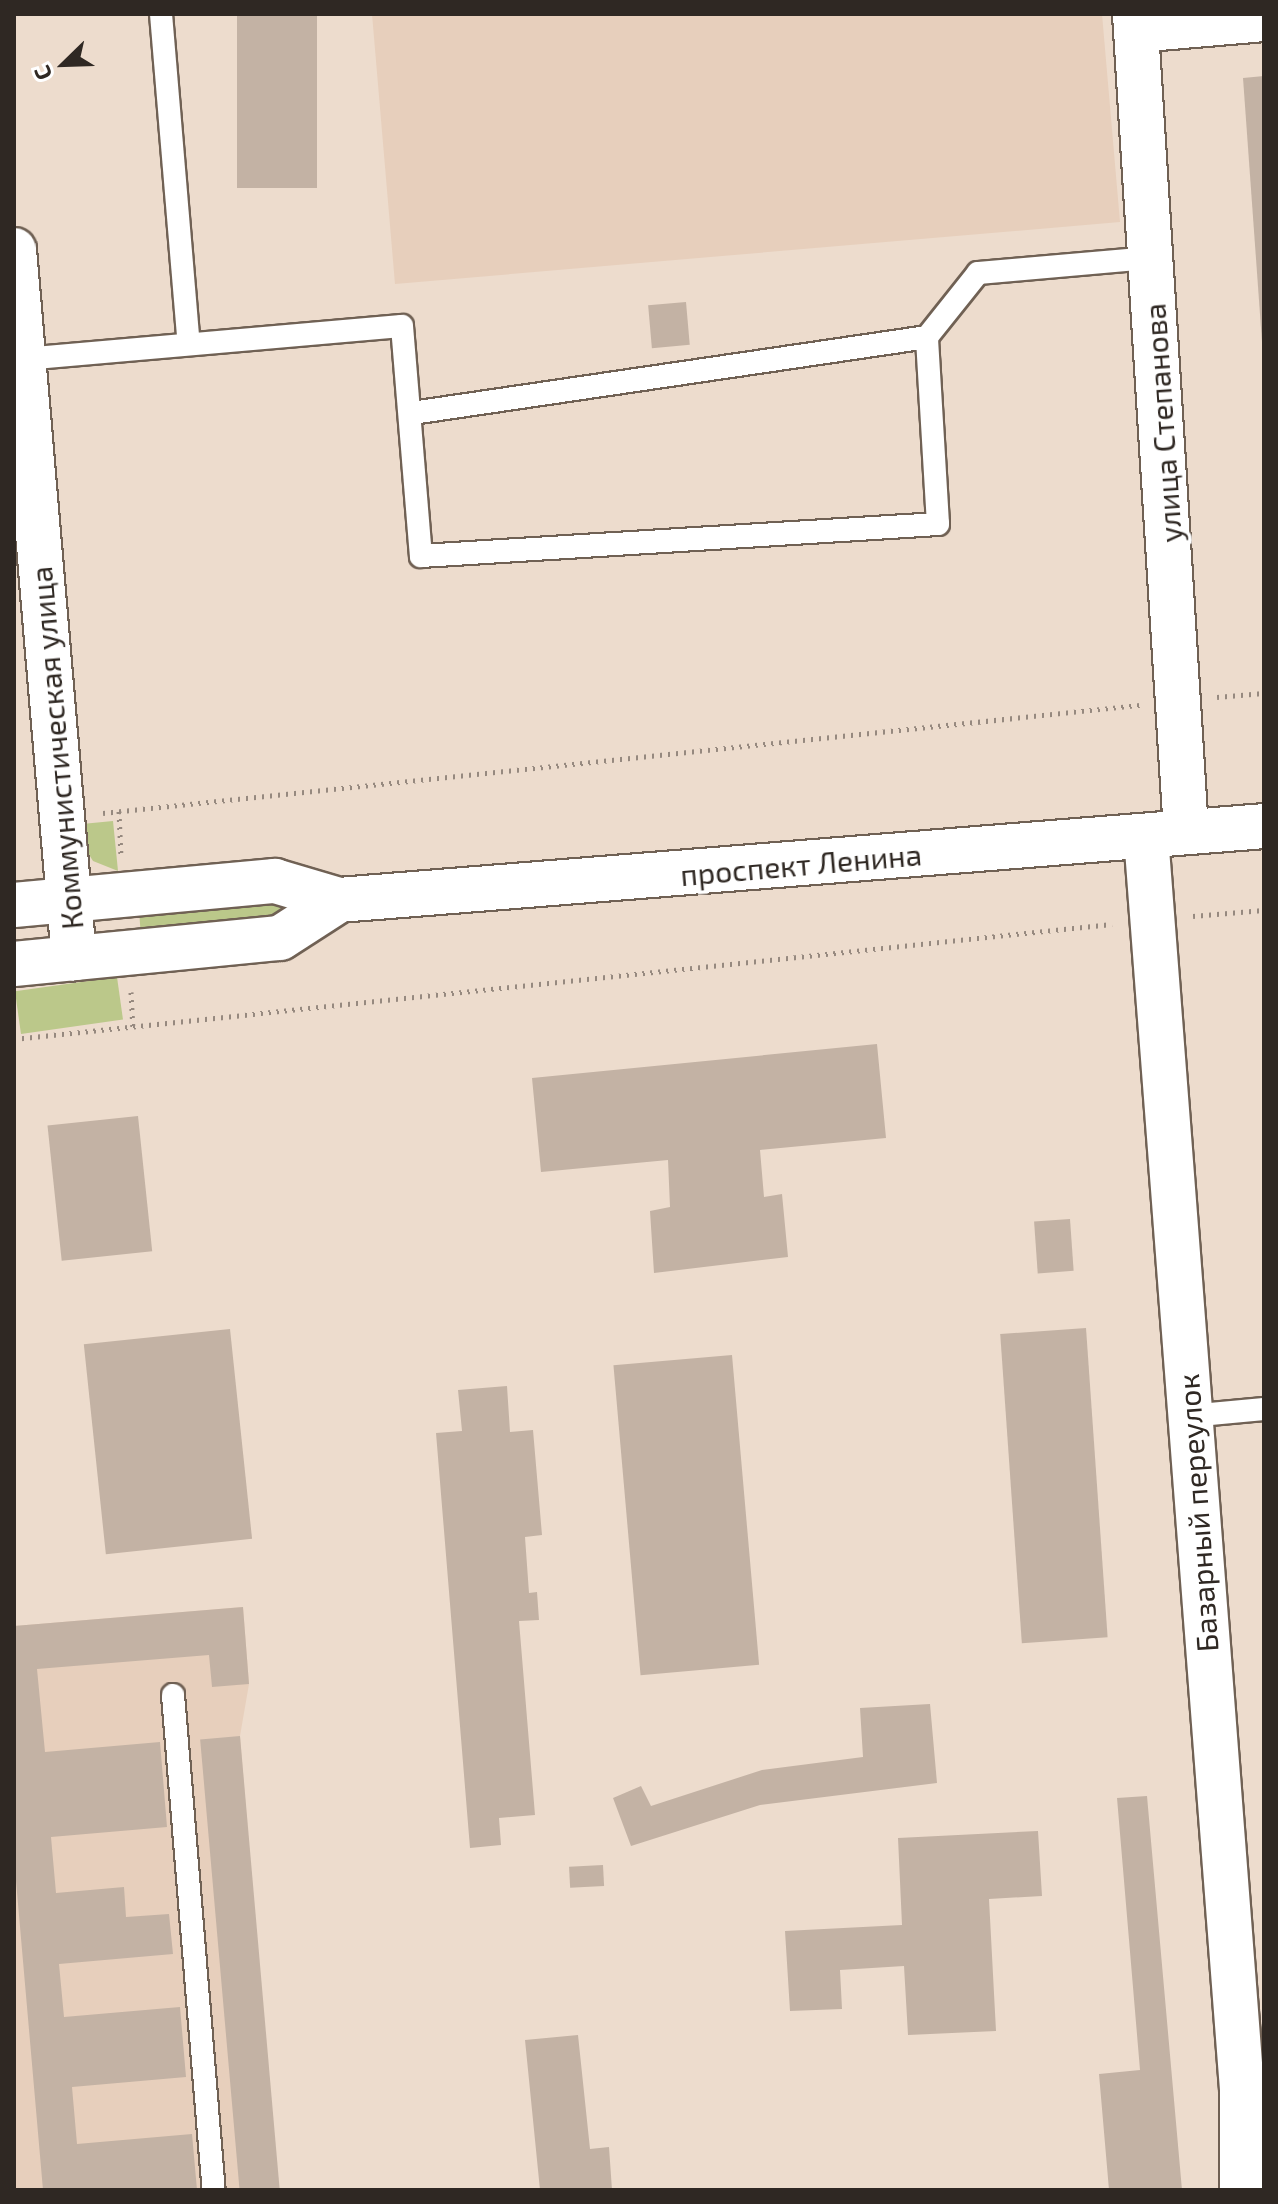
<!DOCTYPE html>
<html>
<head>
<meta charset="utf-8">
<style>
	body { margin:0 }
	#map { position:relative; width:1278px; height:2204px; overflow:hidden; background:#eddccd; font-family:"Exo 2",sans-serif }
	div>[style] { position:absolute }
	.built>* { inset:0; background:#e7cfbc }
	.green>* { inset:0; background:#bbc88a; transform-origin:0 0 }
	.building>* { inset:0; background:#c3b2a4; transform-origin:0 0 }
	.path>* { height:5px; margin-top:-2.5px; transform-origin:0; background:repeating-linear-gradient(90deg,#96897f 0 2px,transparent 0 8px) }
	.roads { filter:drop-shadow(2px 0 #706154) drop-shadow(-2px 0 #706154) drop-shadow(0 2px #706154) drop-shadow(0 -2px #706154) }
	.lane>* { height:22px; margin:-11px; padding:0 11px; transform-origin:11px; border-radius:11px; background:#fff }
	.street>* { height:44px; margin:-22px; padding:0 22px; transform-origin:22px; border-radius:22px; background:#fff }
	.secondary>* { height:44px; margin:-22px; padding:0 22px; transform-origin:22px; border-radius:22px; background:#fff }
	span { translate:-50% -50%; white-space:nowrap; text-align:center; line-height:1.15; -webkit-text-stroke:7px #fff; paint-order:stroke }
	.street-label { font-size:30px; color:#2f2823 }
	.frame { position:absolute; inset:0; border:16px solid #2f2823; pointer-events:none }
	.north { position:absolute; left:24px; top:24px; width:80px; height:80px; -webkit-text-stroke:6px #fff; paint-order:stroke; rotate:247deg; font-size:22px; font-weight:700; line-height:32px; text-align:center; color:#2f2823 }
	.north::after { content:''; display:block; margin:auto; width:28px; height:36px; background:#2f2823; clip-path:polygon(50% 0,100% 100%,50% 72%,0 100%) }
</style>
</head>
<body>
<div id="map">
	<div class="built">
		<i style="clip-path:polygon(372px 14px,1102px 14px,1120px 222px,395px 284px)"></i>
		<i style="clip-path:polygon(243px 1607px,249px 1684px,240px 1736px,277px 2190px,14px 2190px,14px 1626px)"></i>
	</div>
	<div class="green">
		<i style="clip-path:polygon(113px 821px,118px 871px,93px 861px,85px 848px,82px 824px)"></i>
		<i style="left:285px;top:904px;width:15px;height:146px;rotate:86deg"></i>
		<i style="left:117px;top:977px;width:43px;height:103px;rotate:82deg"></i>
	</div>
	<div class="building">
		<i style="left:237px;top:14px;width:80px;height:174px"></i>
		<i style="clip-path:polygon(1264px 76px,1264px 342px,1262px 342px,1243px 78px)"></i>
		<i style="left:686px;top:302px;width:43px;height:38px;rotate:85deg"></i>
		<i style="clip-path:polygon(877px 1044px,886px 1138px,760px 1150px,764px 1197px,782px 1194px,788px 1257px,654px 1273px,650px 1211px,670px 1207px,668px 1160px,541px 1172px,532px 1078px)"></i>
		<i style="left:138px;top:1116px;width:136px;height:91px;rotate:84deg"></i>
		<i style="left:1070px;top:1219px;width:52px;height:36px;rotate:86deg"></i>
		<i style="left:1086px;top:1328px;width:310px;height:86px;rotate:86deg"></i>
		<i style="left:230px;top:1329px;width:211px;height:147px;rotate:84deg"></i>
		<i style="left:732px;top:1355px;width:311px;height:119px;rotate:85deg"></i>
		<i style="clip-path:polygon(507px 1386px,510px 1432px,533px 1430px,542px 1535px,525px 1537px,529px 1593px,537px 1592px,539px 1620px,519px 1621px,535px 1815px,499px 1818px,501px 1845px,470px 1848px,436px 1433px,462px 1431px,458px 1390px)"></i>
		<i style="clip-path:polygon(243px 1607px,249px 1684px,212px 1687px,209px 1655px,37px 1669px,45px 1752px,160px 1742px,167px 1827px,51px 1837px,56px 1893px,124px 1887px,126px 1917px,169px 1914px,173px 1954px,59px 1964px,64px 2017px,180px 2007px,186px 2077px,72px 2087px,77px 2144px,192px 2134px,197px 2190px,43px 2190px,14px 1858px,14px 1626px)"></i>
		<i style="clip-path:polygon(930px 1704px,937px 1783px,760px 1805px,631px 1846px,613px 1798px,641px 1786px,651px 1806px,762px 1770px,863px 1757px,860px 1708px)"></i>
		<i style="left:240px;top:1736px;width:456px;height:40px;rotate:85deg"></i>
		<i style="clip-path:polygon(1147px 1796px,1182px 2190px,1109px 2190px,1099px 2074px,1140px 2070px,1117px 1798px)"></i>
		<i style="clip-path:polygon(1038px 1831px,1042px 1896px,989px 1899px,996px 2031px,908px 2035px,904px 1966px,840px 1970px,842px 2009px,790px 2011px,785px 1931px,902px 1925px,898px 1838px)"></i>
		<i style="left:603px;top:1865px;width:21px;height:34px;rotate:87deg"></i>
		<i style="clip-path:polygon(578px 2035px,590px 2149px,609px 2147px,612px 2190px,540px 2190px,525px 2040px)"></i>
	</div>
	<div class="path">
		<i style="left:1217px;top:697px;width:47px;rotate:-4.9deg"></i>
		<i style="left:119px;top:811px;width:46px;rotate:87.5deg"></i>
		<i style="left:103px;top:813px;width:1043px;rotate:-5.95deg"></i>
		<i style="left:1193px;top:916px;width:71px;rotate:-4.8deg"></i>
		<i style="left:131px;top:992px;width:35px;rotate:87deg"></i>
		<i style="left:14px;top:1039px;width:1104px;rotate:-5.98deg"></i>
	</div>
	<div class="roads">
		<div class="lane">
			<i style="left:161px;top:14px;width:331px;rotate:85.2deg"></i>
			<i style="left:23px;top:359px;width:380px;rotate:-5deg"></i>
			<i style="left:402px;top:326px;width:231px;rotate:85.3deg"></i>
			<i style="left:421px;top:556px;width:518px;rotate:-3.54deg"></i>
			<i style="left:938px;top:524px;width:187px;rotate:-93.4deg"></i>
			<i style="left:927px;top:337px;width:82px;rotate:-51.4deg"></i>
			<i style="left:978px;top:273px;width:174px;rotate:-5deg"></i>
			<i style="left:412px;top:413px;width:521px;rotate:-8.39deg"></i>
			<i style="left:1189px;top:1416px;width:75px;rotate:-5.3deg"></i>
			<i style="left:173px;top:1695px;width:497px;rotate:85.3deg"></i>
		</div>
		<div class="street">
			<i style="left:1135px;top:14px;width:819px;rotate:86.43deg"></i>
			<i style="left:1136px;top:30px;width:128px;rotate:-4.9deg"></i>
			<i style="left:1146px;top:836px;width:1256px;rotate:85.62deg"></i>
			<i style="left:1242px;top:2088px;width:102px;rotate:90deg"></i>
		</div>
		<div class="secondary">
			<i style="left:14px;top:250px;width:711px;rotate:85.16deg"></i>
			<i style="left:14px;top:905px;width:262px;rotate:-5.3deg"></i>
			<i style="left:275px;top:881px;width:67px;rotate:16.5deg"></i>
			<i style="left:339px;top:900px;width:928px;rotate:-4.57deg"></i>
			<i style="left:14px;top:964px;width:267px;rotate:-5.6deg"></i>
			<i style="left:280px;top:938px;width:70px;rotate:-32.8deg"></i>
		</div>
	</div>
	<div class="street-label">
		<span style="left:1162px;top:423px;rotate:-94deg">улица Степанова</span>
		<span style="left:56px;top:748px;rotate:-95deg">Коммунистическая улица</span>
		<span style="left:801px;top:864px;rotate:-5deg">проспект Ленина</span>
		<span style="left:1197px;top:1513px;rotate:-94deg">Базарный переулок</span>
	</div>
	<div class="frame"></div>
	<div class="north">С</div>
</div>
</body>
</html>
